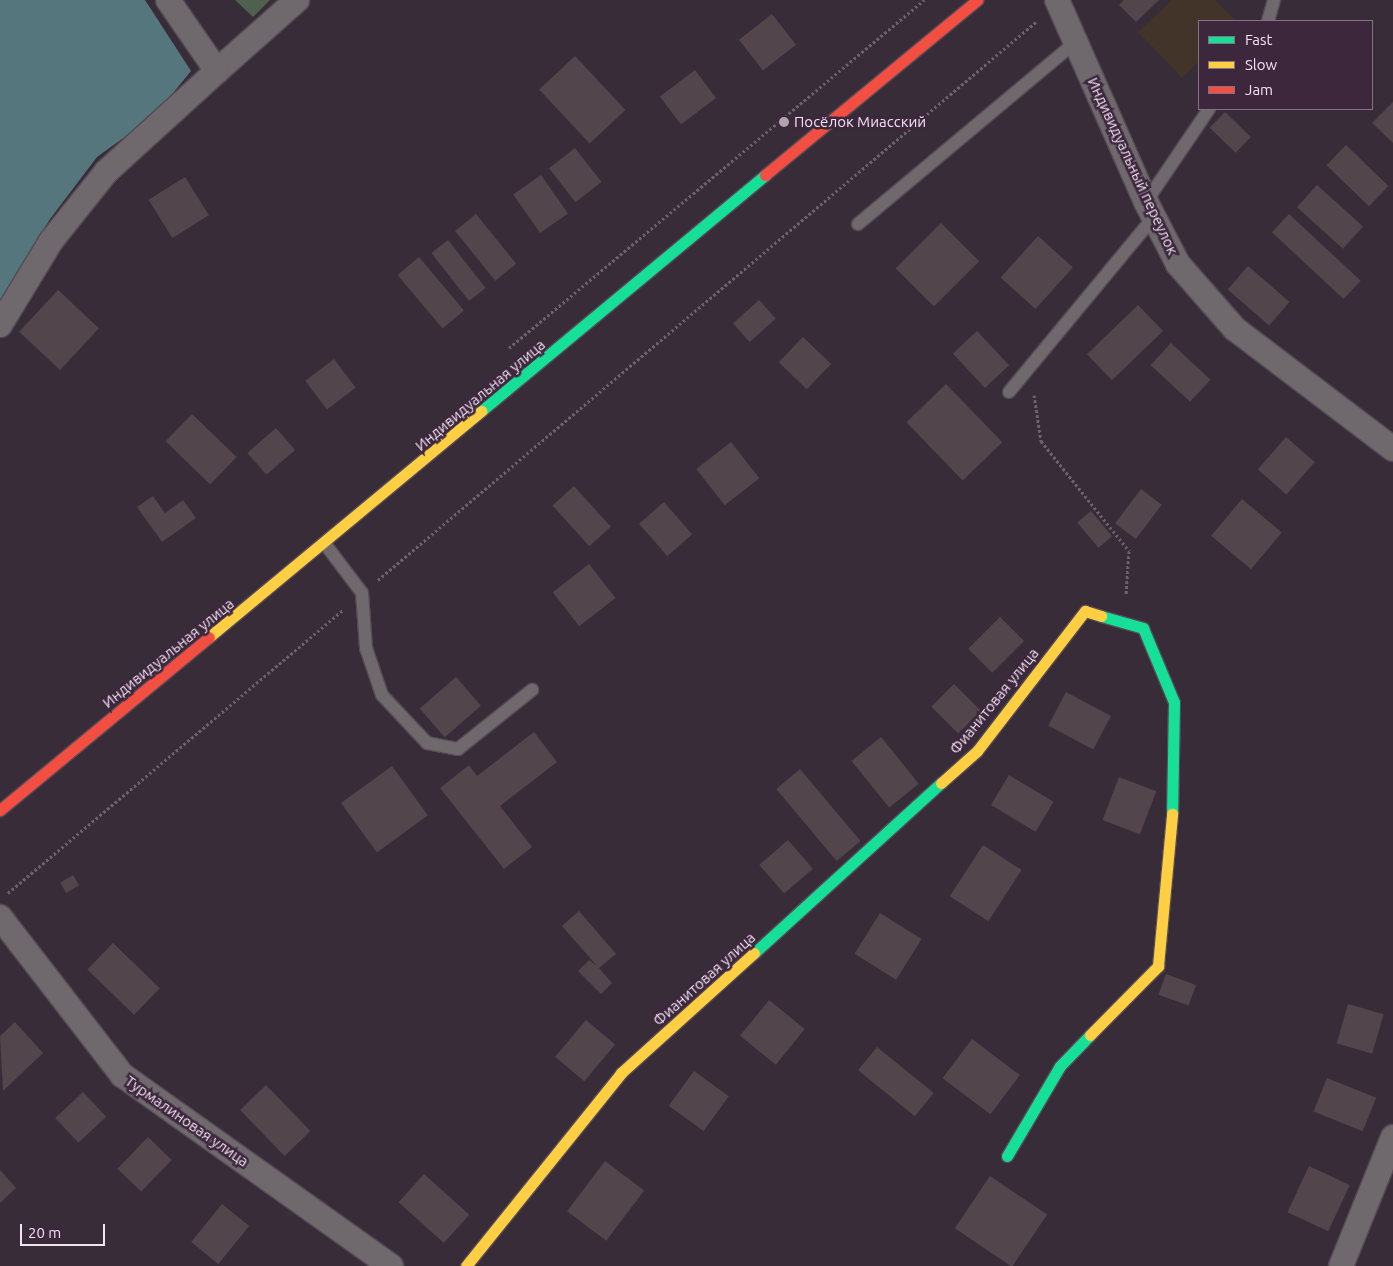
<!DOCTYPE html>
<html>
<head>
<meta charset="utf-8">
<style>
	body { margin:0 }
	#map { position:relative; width:1393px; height:1266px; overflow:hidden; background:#382c38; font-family:Ubuntu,sans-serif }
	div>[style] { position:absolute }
	.commercial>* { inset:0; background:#423429 }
	.forest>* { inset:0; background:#50604e }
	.water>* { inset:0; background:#55767c }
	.building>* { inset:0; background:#52464c; transform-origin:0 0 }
	.path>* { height:3px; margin-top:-1.5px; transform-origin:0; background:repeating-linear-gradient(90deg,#6b636b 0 2.5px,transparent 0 5px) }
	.roads { filter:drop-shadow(1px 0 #554a55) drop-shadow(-1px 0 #554a55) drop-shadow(0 1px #554a55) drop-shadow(0 -1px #554a55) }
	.lane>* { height:12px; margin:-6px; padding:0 6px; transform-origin:6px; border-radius:6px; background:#6f686c }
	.street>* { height:24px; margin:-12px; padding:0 12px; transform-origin:12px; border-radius:12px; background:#6f686c }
	.fast>* { height:11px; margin:-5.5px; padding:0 5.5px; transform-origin:5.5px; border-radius:5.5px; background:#16e098 }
	.slow>* { height:11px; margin:-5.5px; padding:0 5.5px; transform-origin:5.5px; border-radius:5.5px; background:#ffcf43 }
	.jam>* { height:11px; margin:-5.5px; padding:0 5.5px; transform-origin:5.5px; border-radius:5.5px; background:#f24e42 }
	.dots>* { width:14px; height:14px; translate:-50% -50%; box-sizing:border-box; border:2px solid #3d273d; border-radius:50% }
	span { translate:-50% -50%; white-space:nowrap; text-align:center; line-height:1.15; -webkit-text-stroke:5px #3d273d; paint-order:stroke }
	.poi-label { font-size:15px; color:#f1e3f1 }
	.left { translate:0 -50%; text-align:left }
	.street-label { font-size:15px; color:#f1e3f1 }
	.legend { position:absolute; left:1198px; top:20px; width:175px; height:90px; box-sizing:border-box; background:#3d273d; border:1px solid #857285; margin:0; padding:6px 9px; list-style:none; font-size:15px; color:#f1e3f1 }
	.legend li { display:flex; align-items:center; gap:10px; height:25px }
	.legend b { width:25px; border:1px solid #857285 }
	.scale { position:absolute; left:20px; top:1224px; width:85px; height:22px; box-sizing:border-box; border:2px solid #f1e3f1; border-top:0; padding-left:6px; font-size:15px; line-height:18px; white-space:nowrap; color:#f1e3f1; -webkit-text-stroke:4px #3d273d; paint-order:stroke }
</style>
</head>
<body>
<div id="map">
	<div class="commercial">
		<i style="clip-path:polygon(1172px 0,1215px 0,1236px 21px,1199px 21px,1199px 61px,1182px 78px,1138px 32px)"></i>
	</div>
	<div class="forest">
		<i style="clip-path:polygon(235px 0,270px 0,253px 17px)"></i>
	</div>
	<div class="water">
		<i style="clip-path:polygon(0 0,145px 0,191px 71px,155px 115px,97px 157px,50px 219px,0 301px)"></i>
	</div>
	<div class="building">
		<i style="clip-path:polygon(1124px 0,1159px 0,1136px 22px,1119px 5px)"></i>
		<i style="left:772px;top:14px;width:39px;height:42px;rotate:52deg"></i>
		<i style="left:575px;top:56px;width:74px;height:49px;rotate:47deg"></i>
		<i style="left:695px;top:70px;width:35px;height:44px;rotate:53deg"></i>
		<i style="clip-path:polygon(1393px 102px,1393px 143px,1372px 123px)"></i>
		<i style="left:1225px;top:112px;width:36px;height:22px;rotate:44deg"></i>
		<i style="left:1346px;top:145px;width:59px;height:28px;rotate:44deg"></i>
		<i style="left:575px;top:148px;width:43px;height:33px;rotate:52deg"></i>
		<i style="left:541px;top:175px;width:47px;height:34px;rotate:55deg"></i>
		<i style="left:185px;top:177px;width:45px;height:43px;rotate:58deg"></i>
		<i style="left:1317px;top:185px;width:62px;height:30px;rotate:42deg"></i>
		<i style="left:476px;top:214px;width:64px;height:27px;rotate:51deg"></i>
		<i style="left:1289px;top:214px;width:98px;height:25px;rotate:43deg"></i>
		<i style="left:941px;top:223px;width:54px;height:64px;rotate:45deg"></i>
		<i style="left:1038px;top:236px;width:47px;height:56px;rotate:42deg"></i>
		<i style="left:448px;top:240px;width:61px;height:21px;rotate:52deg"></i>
		<i style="left:419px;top:257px;width:70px;height:28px;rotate:50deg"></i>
		<i style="left:1248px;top:266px;width:55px;height:31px;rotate:41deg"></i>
		<i style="left:58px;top:290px;width:56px;height:57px;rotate:43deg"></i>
		<i style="left:759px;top:300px;width:25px;height:35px;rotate:48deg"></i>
		<i style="left:1138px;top:305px;width:36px;height:71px;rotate:46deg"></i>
		<i style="left:977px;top:331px;width:47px;height:33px;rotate:47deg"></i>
		<i style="left:803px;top:337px;width:39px;height:35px;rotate:44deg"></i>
		<i style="left:1171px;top:343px;width:54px;height:30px;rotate:43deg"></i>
		<i style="left:334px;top:359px;width:36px;height:36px;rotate:53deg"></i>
		<i style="left:946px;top:384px;width:81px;height:55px;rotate:46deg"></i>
		<i style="left:192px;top:414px;width:62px;height:38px;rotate:44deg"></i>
		<i style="left:276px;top:428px;width:29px;height:38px;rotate:49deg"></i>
		<i style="left:1286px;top:437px;width:38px;height:43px;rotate:41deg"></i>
		<i style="left:731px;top:442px;width:46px;height:44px;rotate:52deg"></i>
		<i style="left:574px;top:486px;width:55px;height:29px;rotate:48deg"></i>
		<i style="left:1141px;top:489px;width:26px;height:43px;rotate:37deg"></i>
		<i style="clip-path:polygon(153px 496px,165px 513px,183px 500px,196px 518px,162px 542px,137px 507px)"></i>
		<i style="left:1242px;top:499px;width:52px;height:48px;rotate:40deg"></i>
		<i style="left:664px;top:502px;width:43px;height:33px;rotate:49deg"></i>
		<i style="left:1091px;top:511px;width:33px;height:18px;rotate:50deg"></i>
		<i style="left:589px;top:564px;width:43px;height:46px;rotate:52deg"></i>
		<i style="left:1000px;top:617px;width:34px;height:45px;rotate:45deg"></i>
		<i style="left:456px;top:677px;width:38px;height:48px;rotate:49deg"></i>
		<i style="left:954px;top:684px;width:38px;height:32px;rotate:45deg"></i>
		<i style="left:1066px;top:692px;width:51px;height:38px;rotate:28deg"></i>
		<i style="clip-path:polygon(534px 732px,557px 762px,500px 806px,532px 847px,504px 869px,440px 788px,469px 765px,477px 776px)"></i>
		<i style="left:881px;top:737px;width:60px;height:38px;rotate:51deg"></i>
		<i style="left:392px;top:766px;width:61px;height:63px;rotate:54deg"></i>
		<i style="left:800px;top:769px;width:94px;height:31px;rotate:50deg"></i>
		<i style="left:1009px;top:775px;width:52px;height:35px;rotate:31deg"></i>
		<i style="left:1119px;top:777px;width:40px;height:46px;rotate:21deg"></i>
		<i style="left:788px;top:840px;width:38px;height:38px;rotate:49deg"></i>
		<i style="left:983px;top:845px;width:46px;height:61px;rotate:33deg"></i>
		<i style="left:73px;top:875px;width:12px;height:15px;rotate:59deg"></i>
		<i style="clip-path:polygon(579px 911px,616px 954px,599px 968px,612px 983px,601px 994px,578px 971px,589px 960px,597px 966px,562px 926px)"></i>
		<i style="left:880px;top:913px;width:49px;height:48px;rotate:32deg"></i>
		<i style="left:113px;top:943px;width:65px;height:37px;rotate:44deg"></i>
		<i style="left:1166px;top:974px;width:32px;height:22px;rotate:20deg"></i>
		<i style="left:769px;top:1000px;width:46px;height:46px;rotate:39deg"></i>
		<i style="left:1348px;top:1004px;width:37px;height:41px;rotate:16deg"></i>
		<i style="left:586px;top:1020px;width:38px;height:48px;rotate:40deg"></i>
		<i style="clip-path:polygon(15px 1022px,43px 1053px,3px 1091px,0 1036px)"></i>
		<i style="left:972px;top:1039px;width:60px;height:49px;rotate:37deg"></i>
		<i style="left:877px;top:1047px;width:73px;height:30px;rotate:39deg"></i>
		<i style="left:694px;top:1071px;width:43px;height:43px;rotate:36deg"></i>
		<i style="left:1327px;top:1078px;width:53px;height:36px;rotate:22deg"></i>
		<i style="left:266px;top:1085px;width:64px;height:36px;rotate:46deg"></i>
		<i style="left:83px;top:1092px;width:34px;height:38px;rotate:47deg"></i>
		<i style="left:148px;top:1137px;width:33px;height:44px;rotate:44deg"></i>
		<i style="left:605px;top:1161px;width:49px;height:63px;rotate:37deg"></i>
		<i style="left:1309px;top:1166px;width:45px;height:51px;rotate:25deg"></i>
		<i style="clip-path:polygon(0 1170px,16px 1188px,0 1203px)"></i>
		<i style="left:424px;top:1174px;width:61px;height:38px;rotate:42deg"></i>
		<i style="left:990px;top:1176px;width:69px;height:63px;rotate:34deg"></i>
		<i style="left:222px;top:1204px;width:35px;height:49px;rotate:39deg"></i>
	</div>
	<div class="path">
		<i style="left:509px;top:348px;width:542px;rotate:-39.98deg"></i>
		<i style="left:1034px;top:395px;width:47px;rotate:81.3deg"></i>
		<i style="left:1041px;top:441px;width:141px;rotate:51.3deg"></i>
		<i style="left:1129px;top:551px;width:44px;rotate:93.9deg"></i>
		<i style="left:378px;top:580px;width:864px;rotate:-40.31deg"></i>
		<i style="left:8px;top:893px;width:439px;rotate:-40.2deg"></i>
	</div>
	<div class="roads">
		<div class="lane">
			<i style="left:1268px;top:21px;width:22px;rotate:-74deg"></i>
			<i style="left:1146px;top:202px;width:112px;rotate:-55.9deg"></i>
			<i style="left:858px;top:224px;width:284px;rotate:-39.9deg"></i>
			<i style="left:1009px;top:392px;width:227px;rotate:-50.4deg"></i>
			<i style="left:325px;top:544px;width:61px;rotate:52.9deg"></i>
			<i style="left:362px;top:593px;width:55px;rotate:85.8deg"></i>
			<i style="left:366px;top:648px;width:50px;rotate:71.2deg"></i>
			<i style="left:382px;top:695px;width:66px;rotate:46.8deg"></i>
			<i style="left:427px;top:743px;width:32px;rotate:11deg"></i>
			<i style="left:458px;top:749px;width:95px;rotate:-38.6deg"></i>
		</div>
		<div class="street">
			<i style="left:1057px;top:0;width:221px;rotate:66.2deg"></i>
			<i style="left:1146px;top:202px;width:70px;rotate:62.7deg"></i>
			<i style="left:1178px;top:264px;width:86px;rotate:48.8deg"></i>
			<i style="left:1235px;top:329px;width:198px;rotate:37.2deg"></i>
			<i style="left:217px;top:71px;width:107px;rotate:-41.6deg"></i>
			<i style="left:0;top:325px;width:98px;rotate:-58.7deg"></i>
			<i style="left:51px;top:241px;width:88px;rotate:-51.4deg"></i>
			<i style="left:106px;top:172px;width:150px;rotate:-42.3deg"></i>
			<i style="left:217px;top:71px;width:86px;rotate:-124.6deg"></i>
			<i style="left:0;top:917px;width:200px;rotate:52.3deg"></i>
			<i style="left:122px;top:1075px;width:330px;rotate:35.4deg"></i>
			<i style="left:1341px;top:1266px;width:139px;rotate:-68deg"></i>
		</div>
		<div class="fast">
			<i style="left:481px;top:411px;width:369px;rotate:-39.7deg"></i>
			<i style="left:1101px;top:616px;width:44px;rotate:15.9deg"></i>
			<i style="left:1143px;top:628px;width:80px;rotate:67.3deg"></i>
			<i style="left:1174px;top:702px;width:112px;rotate:91deg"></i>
			<i style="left:754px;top:953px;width:253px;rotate:-42.3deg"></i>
			<i style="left:1007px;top:1156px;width:104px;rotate:-59.5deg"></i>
			<i style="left:1060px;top:1066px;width:43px;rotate:-45.9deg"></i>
		</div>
		<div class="slow">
			<i style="left:209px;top:637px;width:354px;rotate:-39.7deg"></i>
			<i style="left:941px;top:783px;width:48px;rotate:-41.6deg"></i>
			<i style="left:977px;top:751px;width:177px;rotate:-52.4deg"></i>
			<i style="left:1085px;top:611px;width:17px;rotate:17deg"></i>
			<i style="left:1090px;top:1035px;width:97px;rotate:-45.4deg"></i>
			<i style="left:1158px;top:966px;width:153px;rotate:-84.7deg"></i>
			<i style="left:466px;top:1266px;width:248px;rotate:-51.2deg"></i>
			<i style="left:621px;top:1073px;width:179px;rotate:-42.1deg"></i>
		</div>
		<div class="jam">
			<i style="left:765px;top:175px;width:275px;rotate:-39.5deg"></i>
			<i style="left:0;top:810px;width:271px;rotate:-39.6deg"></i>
		</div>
	</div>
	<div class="dots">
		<i style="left:784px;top:122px;background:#b0a3b0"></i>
	</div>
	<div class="poi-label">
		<span class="left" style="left:794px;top:122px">Посёлок Миасский</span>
	</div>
	<div class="street-label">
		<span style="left:1133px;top:166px;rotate:65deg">Индивидуальный переулок</span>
		<span style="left:480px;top:395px;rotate:-40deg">Индивидуальная улица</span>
		<span style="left:168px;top:653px;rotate:-39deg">Индивидуальная улица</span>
		<span style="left:994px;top:701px;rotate:-51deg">Фианитовая улица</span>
		<span style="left:704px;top:979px;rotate:-42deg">Фианитовая улица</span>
		<span style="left:187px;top:1121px;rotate:35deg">Турмалиновая улица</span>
	</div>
	<ul class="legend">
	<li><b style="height:6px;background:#16e098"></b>Fast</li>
	<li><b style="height:6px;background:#ffcf43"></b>Slow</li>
	<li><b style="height:6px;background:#f24e42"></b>Jam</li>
	</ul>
	<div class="scale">20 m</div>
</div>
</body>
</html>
